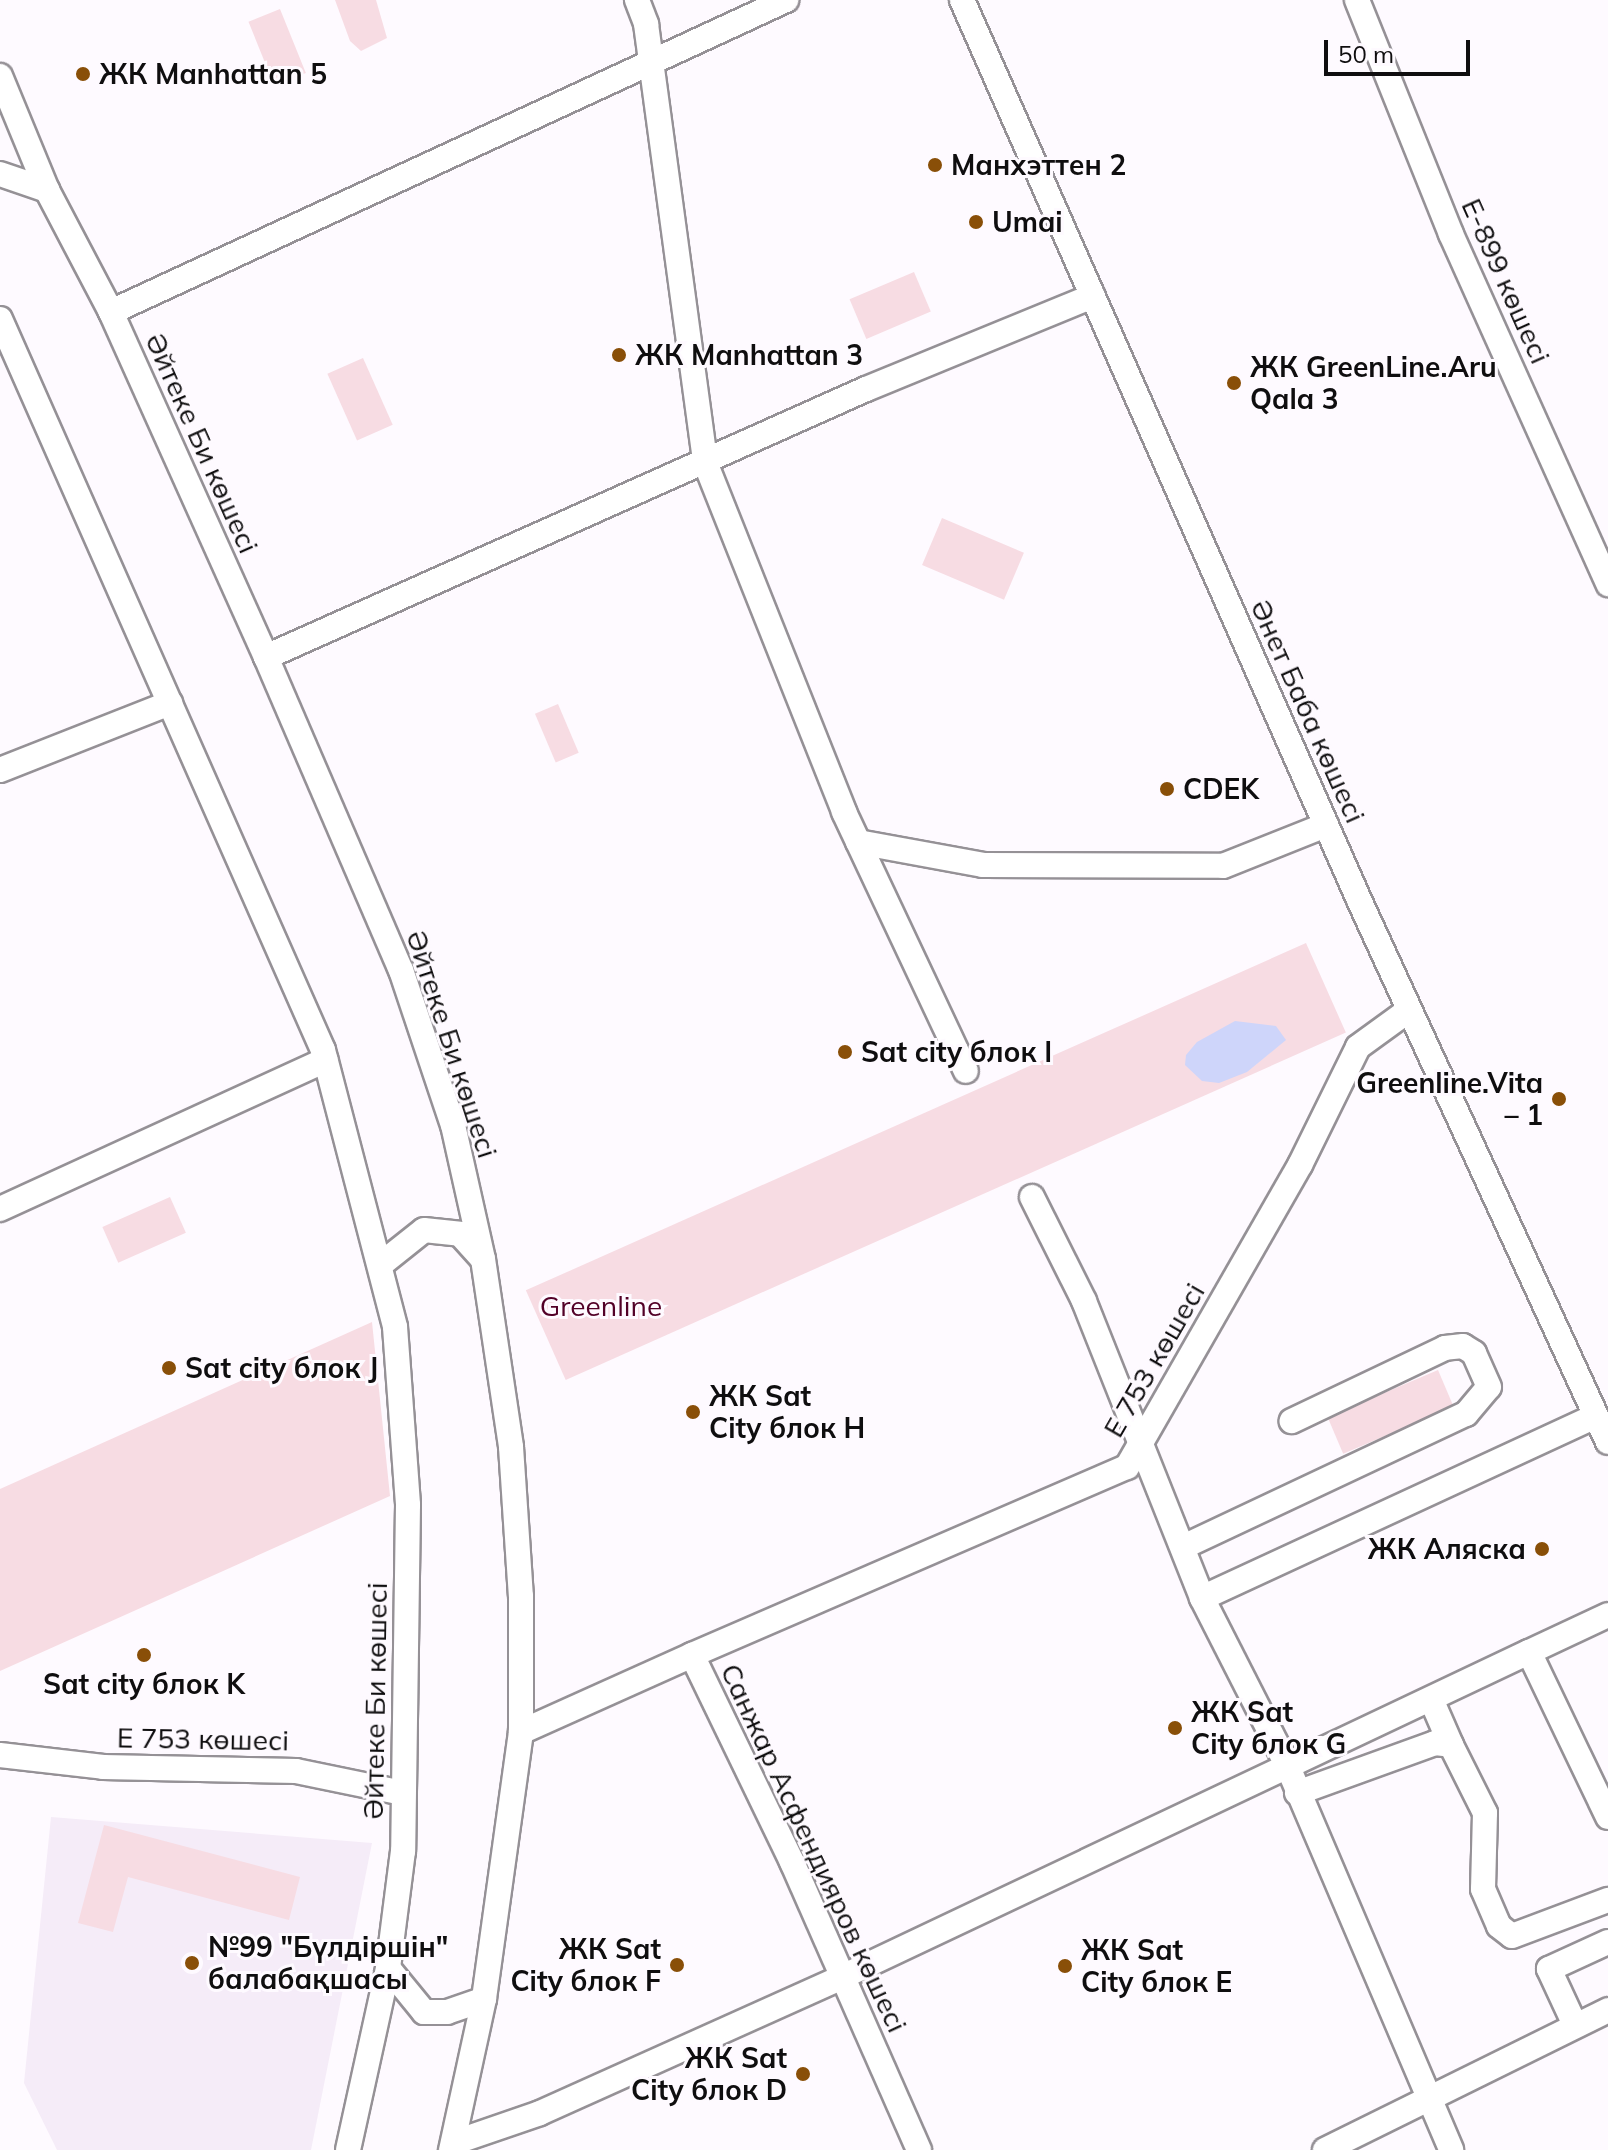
<!DOCTYPE html>
<html>
<head>
<meta charset="utf-8">
<style>
	body { margin:0 }
	#map { position:relative; width:1608px; height:2150px; overflow:hidden; background:#fefaff; font-family:Mulish,sans-serif }
	div>[style] { position:absolute }
	.built>* { inset:0; background:#f5ecf8 }
	.green>* { inset:0; background:#f7dce3; transform-origin:0 0 }
	.water>* { inset:0; background:#ced5fa }
	.roads { filter:drop-shadow(2px 0 #959196) drop-shadow(-2px 0 #959196) drop-shadow(0 2px #959196) drop-shadow(0 -2px #959196) }
	.minor>* { height:24px; margin:-12px; padding:0 12px; transform-origin:12px; border-radius:12px; background:#fff }
	.dots>* { width:22px; height:22px; translate:-50% -50%; box-sizing:border-box; border:4px solid #fefaff; border-radius:50% }
	span { translate:-50% -50%; white-space:nowrap; text-align:center; line-height:1.15; -webkit-text-stroke:6px #fefaff; paint-order:stroke }
	.poi-label { font-size:28px; color:#0f0e0f; font-weight:700 }
	.left { translate:0 -50%; text-align:left }
	.right { translate:-100% -50%; text-align:right }
	.street-label { font-size:28px; color:#0f0e0f }
	.park-label { font-size:28px; color:#520027 }
	.scale { position:absolute; left:1324px; top:40px; width:146px; height:36px; box-sizing:border-box; border:4px solid #0f0e0f; border-top:0; padding-left:10px; font-size:24px; line-height:28px; white-space:nowrap; color:#0f0e0f; -webkit-text-stroke:6px #fefaff; paint-order:stroke }
</style>
</head>
<body>
<div id="map">
	<div class="built">
		<i style="clip-path:polygon(51px 1817px,372px 1843px,311px 2150px,57px 2150px,24px 2083px)"></i>
	</div>
	<div class="green">
		<i style="clip-path:polygon(335px 0,376px 0,387px 38px,361px 51px,350px 41px)"></i>
		<i style="left:280px;top:9px;width:69px;height:34px;rotate:68deg"></i>
		<i style="left:914px;top:272px;width:43px;height:70px;rotate:67deg"></i>
		<i style="left:363px;top:358px;width:73px;height:39px;rotate:66deg"></i>
		<i style="left:942px;top:518px;width:89px;height:51px;rotate:23deg"></i>
		<i style="left:558px;top:704px;width:53px;height:25px;rotate:67deg"></i>
		<i style="left:1306px;top:943px;width:98px;height:854px;rotate:66deg"></i>
		<i style="left:170px;top:1197px;width:39px;height:74px;rotate:66deg"></i>
		<i style="clip-path:polygon(372px 1322px,390px 1496px,0 1671px,0 1489px)"></i>
		<i style="left:1438px;top:1370px;width:40px;height:120px;rotate:67deg"></i>
		<i style="clip-path:polygon(104px 1825px,300px 1877px,289px 1920px,128px 1877px,113px 1932px,78px 1923px)"></i>
	</div>
	<div class="water">
		<i style="clip-path:polygon(1235px 1021px,1276px 1026px,1286px 1040px,1247px 1072px,1219px 1083px,1202px 1081px,1185px 1065px,1186px 1055px,1197px 1042px)"></i>
	</div>
	<div class="roads">
		<div class="minor">
			<i style="left:637px;top:0;width:26px;rotate:69deg"></i>
			<i style="left:646px;top:24px;width:442px;rotate:82.3deg"></i>
			<i style="left:705px;top:462px;width:377px;rotate:68.3deg"></i>
			<i style="left:844px;top:812px;width:286px;rotate:64.8deg"></i>
			<i style="left:962px;top:0;width:986px;rotate:66.19deg"></i>
			<i style="left:1360px;top:902px;width:594px;rotate:65.33deg"></i>
			<i style="left:1357px;top:0;width:252px;rotate:68.1deg"></i>
			<i style="left:1451px;top:234px;width:384px;rotate:65.8deg"></i>
			<i style="left:0;top:76px;width:123px;rotate:67.6deg"></i>
			<i style="left:47px;top:190px;width:138px;rotate:62.3deg"></i>
			<i style="left:111px;top:312px;width:378px;rotate:65.8deg"></i>
			<i style="left:266px;top:657px;width:341px;rotate:66.7deg"></i>
			<i style="left:401px;top:970px;width:163px;rotate:71.5deg"></i>
			<i style="left:453px;top:1125px;width:137px;rotate:77.4deg"></i>
			<i style="left:483px;top:1259px;width:190px;rotate:81.5deg"></i>
			<i style="left:511px;top:1447px;width:149px;rotate:86.2deg"></i>
			<i style="left:521px;top:1596px;width:136px;rotate:90deg"></i>
			<i style="left:521px;top:1732px;width:270px;rotate:97.9deg"></i>
			<i style="left:484px;top:1999px;width:155px;rotate:102.3deg"></i>
			<i style="left:0;top:174px;width:50px;rotate:18.8deg"></i>
			<i style="left:111px;top:312px;width:744px;rotate:-24.81deg"></i>
			<i style="left:0;top:319px;width:799px;rotate:66.16deg"></i>
			<i style="left:323px;top:1050px;width:286px;rotate:75.4deg"></i>
			<i style="left:395px;top:1327px;width:178px;rotate:85.8deg"></i>
			<i style="left:408px;top:1505px;width:346px;rotate:90.8deg"></i>
			<i style="left:403px;top:1851px;width:118px;rotate:97.3deg"></i>
			<i style="left:388px;top:1968px;width:186px;rotate:102.4deg"></i>
			<i style="left:266px;top:657px;width:657px;rotate:-24.07deg"></i>
			<i style="left:866px;top:389px;width:245px;rotate:-22.3deg"></i>
			<i style="left:0;top:770px;width:183px;rotate:-21.5deg"></i>
			<i style="left:858px;top:842px;width:127px;rotate:10.4deg"></i>
			<i style="left:983px;top:865px;width:240px;rotate:0.2deg"></i>
			<i style="left:1223px;top:866px;width:111px;rotate:-21.7deg"></i>
			<i style="left:1032px;top:1197px;width:116px;rotate:63.4deg"></i>
			<i style="left:1084px;top:1301px;width:320px;rotate:68.3deg"></i>
			<i style="left:1202px;top:1598px;width:190px;rotate:63deg"></i>
			<i style="left:1288px;top:1767px;width:416px;rotate:66.9deg"></i>
			<i style="left:0;top:1209px;width:358px;rotate:-24.6deg"></i>
			<i style="left:380px;top:1265px;width:56px;rotate:-38.5deg"></i>
			<i style="left:424px;top:1230px;width:36px;rotate:6deg"></i>
			<i style="left:460px;top:1234px;width:31px;rotate:48deg"></i>
			<i style="left:1183px;top:1547px;width:313px;rotate:-25.2deg"></i>
			<i style="left:1466px;top:1414px;width:35px;rotate:-50deg"></i>
			<i style="left:1489px;top:1387px;width:37px;rotate:-114deg"></i>
			<i style="left:1474px;top:1353px;width:13px;rotate:-148deg"></i>
			<i style="left:1463px;top:1346px;width:18px;rotate:174deg"></i>
			<i style="left:1445px;top:1348px;width:170px;rotate:154.5deg"></i>
			<i style="left:1202px;top:1598px;width:434px;rotate:-24.8deg"></i>
			<i style="left:1529px;top:1652px;width:87px;rotate:-25.1deg"></i>
			<i style="left:692px;top:1655px;width:474px;rotate:-23.4deg"></i>
			<i style="left:1127px;top:1467px;width:348px;rotate:-60.2deg"></i>
			<i style="left:1300px;top:1165px;width:131px;rotate:-63.8deg"></i>
			<i style="left:1358px;top:1047px;width:63px;rotate:-36deg"></i>
			<i style="left:1431px;top:1699px;width:50px;rotate:66.5deg"></i>
			<i style="left:521px;top:1732px;width:188px;rotate:-24.2deg"></i>
			<i style="left:692px;top:1655px;width:230px;rotate:64.2deg"></i>
			<i style="left:792px;top:1862px;width:315px;rotate:66.2deg"></i>
			<i style="left:0;top:1755px;width:104px;rotate:6.6deg"></i>
			<i style="left:103px;top:1767px;width:193px;rotate:1.2deg"></i>
			<i style="left:296px;top:1771px;width:109px;rotate:11.6deg"></i>
			<i style="left:1297px;top:1793px;width:147px;rotate:-19.9deg"></i>
			<i style="left:1435px;top:1743px;width:16px;rotate:7deg"></i>
			<i style="left:1451px;top:1745px;width:76px;rotate:63.4deg"></i>
			<i style="left:1485px;top:1813px;width:76px;rotate:91.5deg"></i>
			<i style="left:1483px;top:1889px;width:40px;rotate:66.6deg"></i>
			<i style="left:1499px;top:1926px;width:16px;rotate:38deg"></i>
			<i style="left:1512px;top:1936px;width:103px;rotate:-20.6deg"></i>
			<i style="left:388px;top:1968px;width:57px;rotate:50.7deg"></i>
			<i style="left:424px;top:2012px;width:23px"></i>
			<i style="left:447px;top:2012px;width:39px;rotate:-19deg"></i>
			<i style="left:1575px;top:2025px;width:62px;rotate:-114.9deg"></i>
			<i style="left:1549px;top:1969px;width:65px;rotate:-24.6deg"></i>
			<i style="left:453px;top:2143px;width:92px;rotate:-19deg"></i>
			<i style="left:540px;top:2113px;width:331px;rotate:-24.2deg"></i>
			<i style="left:842px;top:1977px;width:760px;rotate:-25.32deg"></i>
			<i style="left:1529px;top:1652px;width:183px;rotate:64.4deg"></i>
			<i style="left:1325px;top:2150px;width:316px;rotate:-26.3deg"></i>
		</div>
	</div>
	<div class="dots">
		<i style="left:83px;top:74px;background:#894f08"></i>
		<i style="left:935px;top:165px;background:#894f08"></i>
		<i style="left:976px;top:222px;background:#894f08"></i>
		<i style="left:619px;top:355px;background:#894f08"></i>
		<i style="left:1234px;top:383px;background:#894f08"></i>
		<i style="left:1167px;top:789px;background:#894f08"></i>
		<i style="left:845px;top:1052px;background:#894f08"></i>
		<i style="left:1559px;top:1099px;background:#894f08"></i>
		<i style="left:169px;top:1368px;background:#894f08"></i>
		<i style="left:693px;top:1412px;background:#894f08"></i>
		<i style="left:1542px;top:1549px;background:#894f08"></i>
		<i style="left:144px;top:1655px;background:#894f08"></i>
		<i style="left:1175px;top:1728px;background:#894f08"></i>
		<i style="left:192px;top:1963px;background:#894f08"></i>
		<i style="left:677px;top:1965px;background:#894f08"></i>
		<i style="left:1065px;top:1966px;background:#894f08"></i>
		<i style="left:803px;top:2074px;background:#894f08"></i>
	</div>
	<div class="poi-label">
		<span class="left" style="left:99px;top:74px">ЖК Manhattan 5</span>
		<span class="left" style="left:951px;top:165px">Манхэттен 2</span>
		<span class="left" style="left:992px;top:222px">Umai</span>
		<span class="left" style="left:635px;top:355px">ЖК Manhattan 3</span>
		<span class="left" style="left:1250px;top:383px">ЖК GreenLine.Aru<br>Qala 3</span>
		<span class="left" style="left:1183px;top:789px">CDEK</span>
		<span class="left" style="left:861px;top:1052px">Sat city блок I</span>
		<span class="right" style="left:1543px;top:1099px">Greenline.Vita<br>– 1</span>
		<span class="left" style="left:185px;top:1368px">Sat city блок J</span>
		<span class="left" style="left:709px;top:1412px">ЖК Sat<br>City блок H</span>
		<span class="right" style="left:1526px;top:1549px">ЖК Аляска</span>
		<span style="left:144px;top:1684px">Sat city блок K</span>
		<span class="left" style="left:1191px;top:1728px">ЖК Sat<br>City блок G</span>
		<span class="left" style="left:208px;top:1963px">№99 "Бүлдіршін"<br>балабақшасы</span>
		<span class="right" style="left:661px;top:1965px">ЖК Sat<br>City блок F</span>
		<span class="left" style="left:1081px;top:1966px">ЖК Sat<br>City блок E</span>
		<span class="right" style="left:787px;top:2074px">ЖК Sat<br>City блок D</span>
	</div>
	<div class="street-label">
		<span style="left:1506px;top:281px;rotate:66deg">Е-899 көшесі</span>
		<span style="left:202px;top:443px;rotate:66deg">Әйтеке Би көшесі</span>
		<span style="left:1308px;top:711px;rotate:66deg">Әнет Баба көшесі</span>
		<span style="left:452px;top:1044px;rotate:72deg">Әйтеке Би көшесі</span>
		<span style="left:1154px;top:1360px;rotate:-60deg">Е 753 көшесі</span>
		<span style="left:375px;top:1701px;rotate:-89deg">Әйтеке Би көшесі</span>
		<span style="left:203px;top:1739px;rotate:1deg">Е 753 көшесі</span>
		<span style="left:814px;top:1848px;rotate:65deg">Санжар Асфендияров көшесі</span>
	</div>
	<div class="park-label">
		<span style="left:601px;top:1306px">Greenline</span>
	</div>
	<div class="scale">50 m</div>
</div>
</body>
</html>
